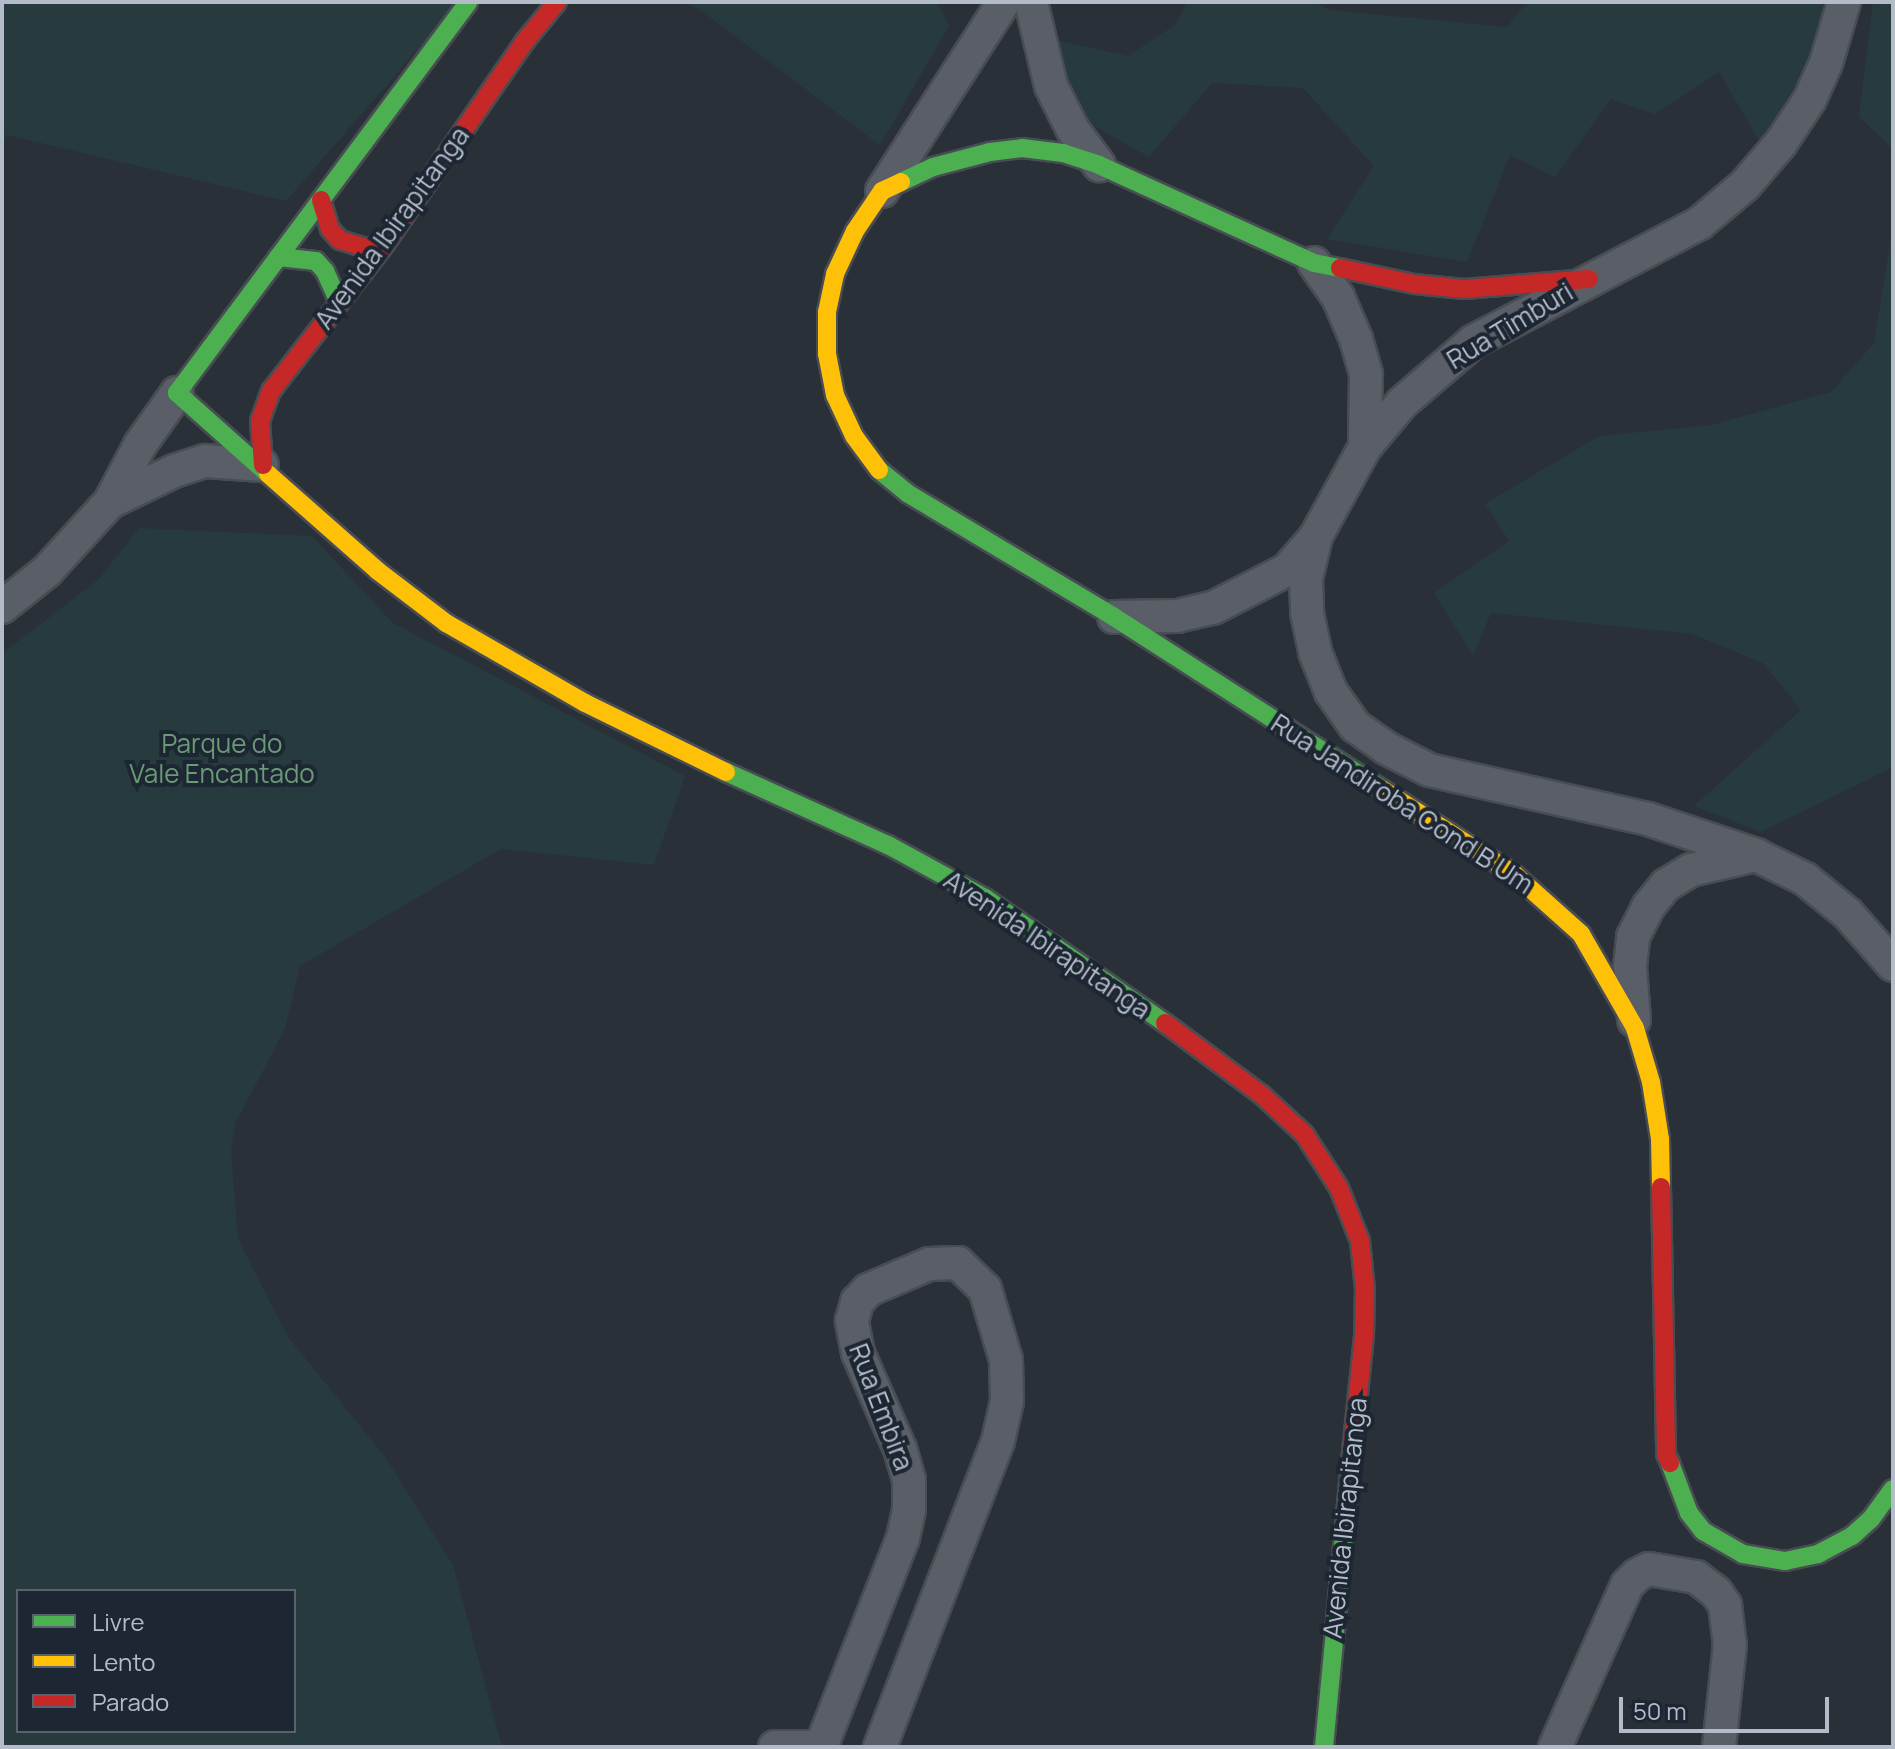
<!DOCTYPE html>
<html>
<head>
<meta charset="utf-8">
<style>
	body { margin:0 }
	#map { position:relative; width:1895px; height:1749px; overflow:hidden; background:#2a3038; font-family:Manrope,sans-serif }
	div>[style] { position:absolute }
	.green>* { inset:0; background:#273a3e }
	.roads { filter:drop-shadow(2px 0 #484c53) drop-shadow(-2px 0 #484c53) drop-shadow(0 2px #484c53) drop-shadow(0 -2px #484c53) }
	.street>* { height:32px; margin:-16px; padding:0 16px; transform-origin:16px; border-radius:16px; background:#5a5e66 }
	.fast>* { height:18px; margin:-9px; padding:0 9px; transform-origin:9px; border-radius:9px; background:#4caf50 }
	.slow>* { height:18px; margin:-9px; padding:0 9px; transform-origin:9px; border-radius:9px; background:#ffc107 }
	.jam>* { height:18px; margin:-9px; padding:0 9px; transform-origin:9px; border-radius:9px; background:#c62828 }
	span { translate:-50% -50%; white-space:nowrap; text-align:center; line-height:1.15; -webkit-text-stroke:8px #1d2633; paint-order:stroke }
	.street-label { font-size:26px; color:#b4bcc9 }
	.park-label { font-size:26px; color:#6b9a76 }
	.frame { position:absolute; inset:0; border:4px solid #b4bcc9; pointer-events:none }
	.legend { position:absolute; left:16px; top:1589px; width:280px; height:144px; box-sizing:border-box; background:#1d2633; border:2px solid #59626f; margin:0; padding:10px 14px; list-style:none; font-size:24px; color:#b4bcc9 }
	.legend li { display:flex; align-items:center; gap:16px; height:40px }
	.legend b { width:40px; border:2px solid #59626f }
	.scale { position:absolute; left:1619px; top:1697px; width:210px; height:36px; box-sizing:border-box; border:4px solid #b4bcc9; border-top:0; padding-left:10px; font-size:24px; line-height:28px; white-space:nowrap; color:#b4bcc9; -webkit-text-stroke:6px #1d2633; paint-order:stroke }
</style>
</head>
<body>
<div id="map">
	<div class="green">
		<i style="clip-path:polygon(2px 2px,459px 2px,286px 201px,7px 135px,2px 143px)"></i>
		<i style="clip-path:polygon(682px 2px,937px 2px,949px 26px,880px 145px,699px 9px)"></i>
		<i style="clip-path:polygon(1187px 2px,1313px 2px,1329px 10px,1507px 27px,1527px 2px,1823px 2px,1816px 53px,1760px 142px,1719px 72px,1655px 114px,1611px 99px,1555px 177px,1510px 155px,1467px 262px,1327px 239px,1374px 166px,1303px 88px,1212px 83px,1149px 157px,1078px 117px,1051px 39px,1128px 56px,1175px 25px)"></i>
		<i style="clip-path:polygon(1873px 2px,1893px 2px,1893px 149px,1859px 117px)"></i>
		<i style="clip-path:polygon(1893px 226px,1893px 767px,1761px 832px,1694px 806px,1801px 710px,1763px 663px,1692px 634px,1491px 613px,1473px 656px,1434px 593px,1509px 541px,1485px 504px,1599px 436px,1711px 425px,1831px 392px,1874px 343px)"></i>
		<i style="clip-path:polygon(evenodd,139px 528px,312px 536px,393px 623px,685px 776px,654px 865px,501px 849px,300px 966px,285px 1029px,236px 1122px,231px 1150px,238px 1239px,288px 1337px,386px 1458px,453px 1565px,502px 1747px,2px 1747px,2px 654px,99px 579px,139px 528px,18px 1591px,294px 1591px,294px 1731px,18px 1731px,18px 1591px)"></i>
	</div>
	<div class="roads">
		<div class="street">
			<i style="left:1031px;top:2px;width:86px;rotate:76.6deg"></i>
			<i style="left:1051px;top:86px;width:49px;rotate:63.4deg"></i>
			<i style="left:1073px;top:130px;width:44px;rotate:53.4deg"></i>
			<i style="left:1844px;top:2px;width:64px;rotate:106.4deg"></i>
			<i style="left:1826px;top:63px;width:39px;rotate:114deg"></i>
			<i style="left:1810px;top:99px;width:53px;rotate:123.4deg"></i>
			<i style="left:1781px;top:143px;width:55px;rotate:130.6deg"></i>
			<i style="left:1745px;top:185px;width:59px;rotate:139.8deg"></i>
			<i style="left:1700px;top:223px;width:255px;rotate:152.4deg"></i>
			<i style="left:1474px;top:341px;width:95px;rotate:139.3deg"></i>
			<i style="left:1402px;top:403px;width:57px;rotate:130.1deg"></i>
			<i style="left:1365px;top:447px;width:102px;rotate:118.8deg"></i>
			<i style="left:1316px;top:536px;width:44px;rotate:103.1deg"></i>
			<i style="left:1306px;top:579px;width:34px;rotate:88deg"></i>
			<i style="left:1307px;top:613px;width:40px;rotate:78deg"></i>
			<i style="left:1315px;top:652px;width:43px;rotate:68.2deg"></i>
			<i style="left:1331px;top:692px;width:42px;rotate:54.8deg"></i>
			<i style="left:1355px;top:726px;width:38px;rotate:35deg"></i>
			<i style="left:1386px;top:748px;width:48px;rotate:27.1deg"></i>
			<i style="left:1429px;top:770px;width:224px;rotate:12.6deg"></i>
			<i style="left:1648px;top:819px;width:114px;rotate:18.4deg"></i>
			<i style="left:1756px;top:855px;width:55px;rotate:26.1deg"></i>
			<i style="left:1805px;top:879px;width:55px;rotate:39.1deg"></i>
			<i style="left:1848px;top:914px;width:68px;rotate:48.6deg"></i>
			<i style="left:882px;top:191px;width:225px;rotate:-57.2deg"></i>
			<i style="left:1314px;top:263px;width:42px;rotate:54.8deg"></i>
			<i style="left:1338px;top:297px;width:46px;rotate:66.8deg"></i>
			<i style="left:1356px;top:339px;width:37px;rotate:74deg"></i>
			<i style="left:1366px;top:375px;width:72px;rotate:90.8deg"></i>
			<i style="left:110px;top:502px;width:71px;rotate:-25.8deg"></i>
			<i style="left:174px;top:471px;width:33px;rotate:-18deg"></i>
			<i style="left:205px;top:461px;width:57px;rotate:4deg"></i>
			<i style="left:2px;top:607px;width:58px;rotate:-38.7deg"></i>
			<i style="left:47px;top:571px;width:93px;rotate:-47.6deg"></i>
			<i style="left:110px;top:502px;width:64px;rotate:-62.2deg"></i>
			<i style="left:140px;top:445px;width:64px;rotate:-54.6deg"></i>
			<i style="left:1114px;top:617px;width:63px;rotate:-0.9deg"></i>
			<i style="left:1177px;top:616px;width:37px;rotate:-13deg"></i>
			<i style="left:1213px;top:608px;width:83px;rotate:-27.2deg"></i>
			<i style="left:1287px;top:570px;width:41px;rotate:-48.9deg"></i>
			<i style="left:1634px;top:1020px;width:53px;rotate:-94.3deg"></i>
			<i style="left:1630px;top:967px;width:30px;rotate:-84deg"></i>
			<i style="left:1633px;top:937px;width:34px;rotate:-63deg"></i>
			<i style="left:1648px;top:907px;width:28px;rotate:-51deg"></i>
			<i style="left:1666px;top:885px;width:29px;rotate:-31deg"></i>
			<i style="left:1691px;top:870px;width:67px;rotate:-13deg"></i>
			<i style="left:775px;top:1747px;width:48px"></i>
			<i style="left:821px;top:1747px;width:225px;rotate:-68.6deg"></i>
			<i style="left:903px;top:1538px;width:29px;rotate:-78deg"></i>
			<i style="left:909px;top:1510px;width:30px;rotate:-90deg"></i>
			<i style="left:909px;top:1480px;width:32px;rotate:-106deg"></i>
			<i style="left:900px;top:1449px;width:105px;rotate:-113.6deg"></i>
			<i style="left:858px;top:1353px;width:33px;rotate:-101deg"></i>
			<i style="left:852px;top:1321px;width:20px;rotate:-75deg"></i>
			<i style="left:857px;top:1302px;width:16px;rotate:-47deg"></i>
			<i style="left:868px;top:1290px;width:66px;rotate:-23.1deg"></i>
			<i style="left:929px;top:1264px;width:29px;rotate:-2deg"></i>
			<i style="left:958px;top:1263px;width:37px;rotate:44deg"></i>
			<i style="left:985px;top:1289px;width:74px;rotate:73.5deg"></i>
			<i style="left:1006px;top:1360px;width:41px;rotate:88.6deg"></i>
			<i style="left:1007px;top:1401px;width:41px;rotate:102.7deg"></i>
			<i style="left:998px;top:1441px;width:328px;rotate:111.1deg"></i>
			<i style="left:1555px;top:1747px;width:177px;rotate:-66deg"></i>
			<i style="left:1627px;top:1585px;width:14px;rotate:-45deg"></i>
			<i style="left:1637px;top:1575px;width:13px;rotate:-27deg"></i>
			<i style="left:1649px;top:1569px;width:48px;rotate:9.7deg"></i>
			<i style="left:1696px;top:1577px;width:25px;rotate:37deg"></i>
			<i style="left:1716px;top:1592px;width:16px;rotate:55deg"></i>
			<i style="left:1725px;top:1605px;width:39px;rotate:83deg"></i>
			<i style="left:1730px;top:1644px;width:104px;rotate:96.1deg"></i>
		</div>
		<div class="fast">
			<i style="left:901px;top:182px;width:35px;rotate:-25deg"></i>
			<i style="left:933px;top:167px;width:59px;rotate:-14.7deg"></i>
			<i style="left:990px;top:152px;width:32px;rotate:-7deg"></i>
			<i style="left:1022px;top:148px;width:41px;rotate:7deg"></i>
			<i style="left:1063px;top:153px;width:38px;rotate:18deg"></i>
			<i style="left:1099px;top:165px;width:236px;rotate:24.5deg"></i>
			<i style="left:1314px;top:263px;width:26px;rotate:11deg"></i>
			<i style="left:278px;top:257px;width:38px;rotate:6deg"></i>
			<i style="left:316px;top:261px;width:13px;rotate:48deg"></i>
			<i style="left:325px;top:271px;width:35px;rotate:66deg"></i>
			<i style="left:879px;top:470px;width:36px;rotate:39deg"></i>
			<i style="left:907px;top:493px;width:241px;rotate:30.9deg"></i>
			<i style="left:1114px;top:617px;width:320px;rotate:32.7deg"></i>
			<i style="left:268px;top:474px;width:122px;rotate:-138.3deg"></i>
			<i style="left:177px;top:393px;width:487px;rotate:-53.3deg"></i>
			<i style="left:726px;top:772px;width:178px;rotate:24.3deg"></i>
			<i style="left:888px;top:845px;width:111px;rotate:28.7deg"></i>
			<i style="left:985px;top:898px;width:219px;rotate:34.8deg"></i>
			<i style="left:1670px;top:1463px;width:53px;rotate:69.2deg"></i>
			<i style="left:1689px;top:1513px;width:23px;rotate:52deg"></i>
			<i style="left:1703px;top:1531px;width:46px;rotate:29.9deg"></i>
			<i style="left:1743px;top:1554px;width:43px;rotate:9.5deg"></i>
			<i style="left:1785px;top:1561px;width:34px;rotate:-12deg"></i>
			<i style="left:1818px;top:1554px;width:38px;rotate:-28deg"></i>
			<i style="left:1852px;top:1536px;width:25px;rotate:-42deg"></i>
			<i style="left:1871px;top:1519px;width:37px;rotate:-54deg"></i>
			<i style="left:1324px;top:1747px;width:276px;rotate:-84.6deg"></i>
		</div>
		<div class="slow">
			<i style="left:879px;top:470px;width:42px;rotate:-126.3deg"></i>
			<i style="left:854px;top:436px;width:45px;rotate:-114.9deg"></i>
			<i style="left:835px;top:395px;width:42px;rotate:-101deg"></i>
			<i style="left:827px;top:354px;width:42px;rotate:-90deg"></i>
			<i style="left:827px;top:312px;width:39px;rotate:-78deg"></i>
			<i style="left:835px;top:274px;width:47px;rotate:-65.1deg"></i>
			<i style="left:855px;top:231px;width:48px;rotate:-56deg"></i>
			<i style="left:882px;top:191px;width:21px;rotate:-25deg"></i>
			<i style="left:268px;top:474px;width:147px;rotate:41.4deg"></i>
			<i style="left:378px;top:571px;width:86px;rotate:37.4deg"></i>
			<i style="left:446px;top:623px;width:160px;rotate:29.9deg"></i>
			<i style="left:585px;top:703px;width:157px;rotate:26.1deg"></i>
			<i style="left:1383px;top:790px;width:156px;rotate:32.7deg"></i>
			<i style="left:1514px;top:874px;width:90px;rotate:41.8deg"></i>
			<i style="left:1581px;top:934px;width:108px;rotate:60.1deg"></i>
			<i style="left:1635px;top:1028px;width:56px;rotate:73.5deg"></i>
			<i style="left:1651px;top:1082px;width:58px;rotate:81deg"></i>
			<i style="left:1660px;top:1139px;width:48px;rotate:88.8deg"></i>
		</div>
		<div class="jam">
			<i style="left:321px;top:200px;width:30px;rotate:73deg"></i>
			<i style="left:330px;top:229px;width:15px;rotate:48deg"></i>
			<i style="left:340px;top:240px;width:27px;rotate:17deg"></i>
			<i style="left:366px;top:248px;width:19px;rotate:-12deg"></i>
			<i style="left:1340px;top:268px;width:76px;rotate:12.2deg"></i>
			<i style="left:1414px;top:284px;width:50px;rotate:5.7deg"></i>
			<i style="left:1464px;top:289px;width:125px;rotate:-4.6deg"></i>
			<i style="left:263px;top:465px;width:44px;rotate:-93.9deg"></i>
			<i style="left:260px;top:421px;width:32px;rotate:-70deg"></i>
			<i style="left:271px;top:391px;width:186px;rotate:-52.2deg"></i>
			<i style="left:385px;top:244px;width:247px;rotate:-55.4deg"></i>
			<i style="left:525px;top:41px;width:50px;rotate:-50.6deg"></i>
			<i style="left:1165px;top:1023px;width:121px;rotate:36.6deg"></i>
			<i style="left:1262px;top:1095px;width:59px;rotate:42.9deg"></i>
			<i style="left:1305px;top:1135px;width:63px;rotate:57.3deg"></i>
			<i style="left:1339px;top:1188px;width:57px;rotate:68.4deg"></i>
			<i style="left:1360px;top:1241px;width:48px;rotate:84.1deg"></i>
			<i style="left:1365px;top:1289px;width:47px;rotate:91.2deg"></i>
			<i style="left:1364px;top:1336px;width:137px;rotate:95.9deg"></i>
			<i style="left:1661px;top:1187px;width:267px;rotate:88.9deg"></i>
			<i style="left:1666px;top:1454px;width:10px;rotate:66deg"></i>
		</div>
	</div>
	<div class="street-label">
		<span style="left:392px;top:228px;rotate:-54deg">Avenida Ibirapitanga</span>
		<span style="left:1510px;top:326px;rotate:-31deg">Rua Timburi</span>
		<span style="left:1402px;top:804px;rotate:33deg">Rua Jandiroba Cond B Um</span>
		<span style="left:1047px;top:945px;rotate:34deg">Avenida Ibirapitanga</span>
		<span style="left:881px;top:1407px;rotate:69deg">Rua Embira</span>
		<span style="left:1345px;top:1518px;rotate:-84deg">Avenida Ibirapitanga</span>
	</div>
	<div class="park-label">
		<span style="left:222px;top:759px">Parque do<br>Vale Encantado</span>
	</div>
	<div class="frame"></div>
	<ul class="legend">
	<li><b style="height:10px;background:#4caf50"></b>Livre</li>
	<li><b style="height:10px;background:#ffc107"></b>Lento</li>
	<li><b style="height:10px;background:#c62828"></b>Parado</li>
	</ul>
	<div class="scale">50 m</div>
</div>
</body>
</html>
